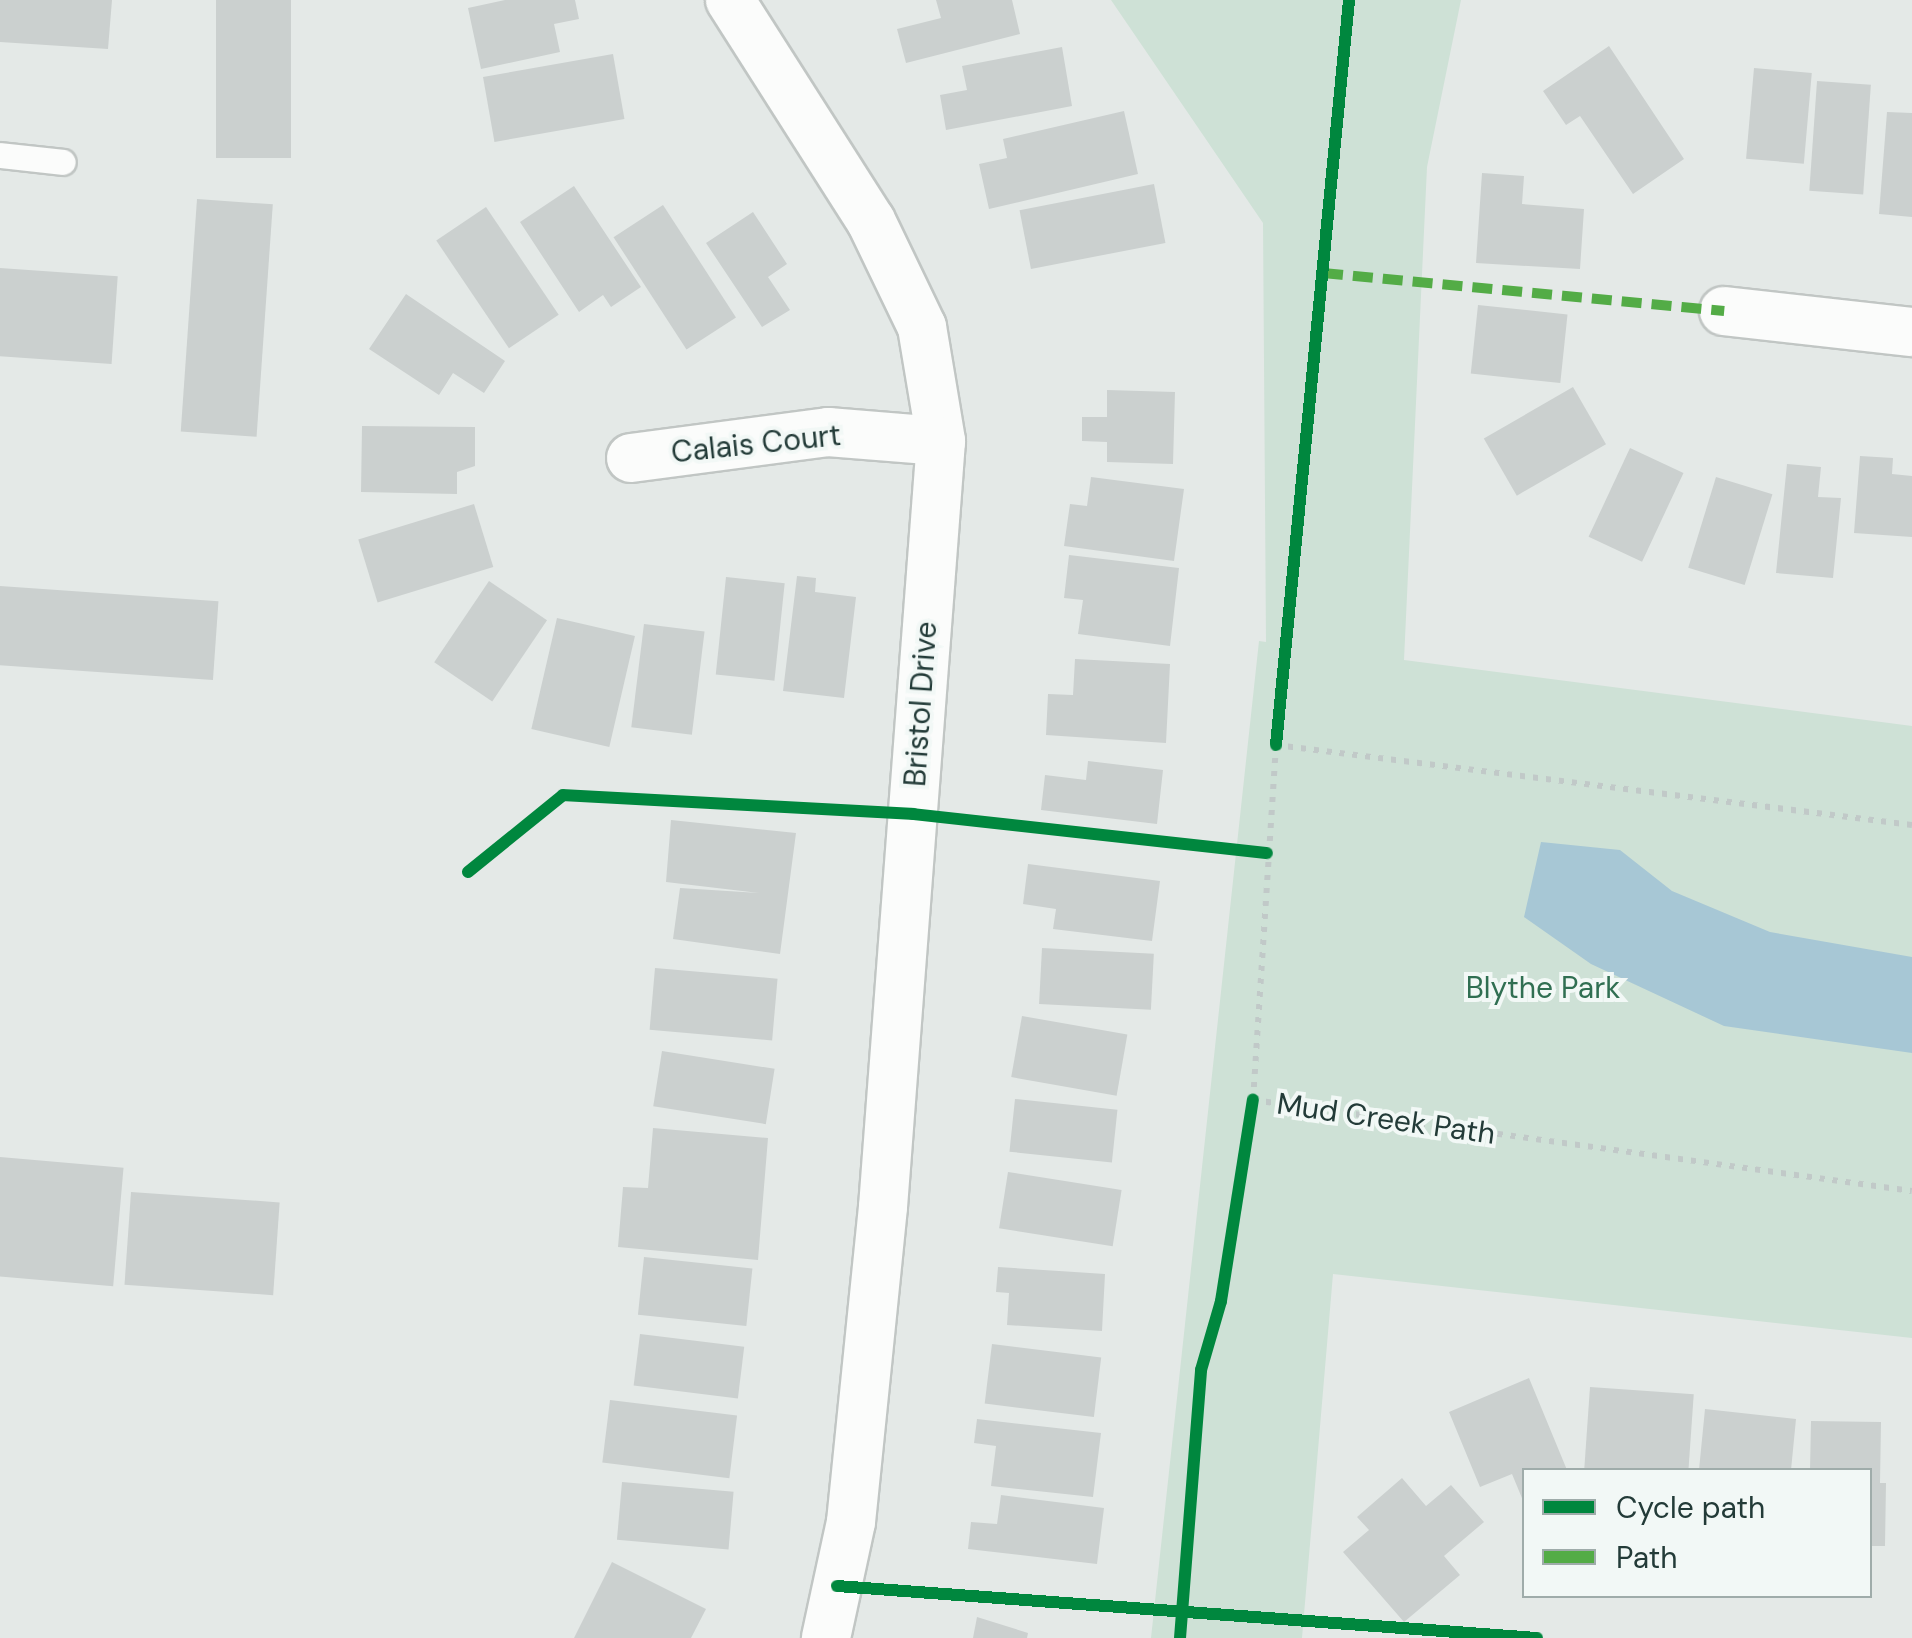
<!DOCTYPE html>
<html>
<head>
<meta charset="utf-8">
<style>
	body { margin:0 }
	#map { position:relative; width:1912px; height:1638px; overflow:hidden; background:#e4e9e7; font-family:"DM Sans",sans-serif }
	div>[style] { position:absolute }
	.green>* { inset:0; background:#cee1d6 }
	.water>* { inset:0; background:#a7c7d5 }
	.building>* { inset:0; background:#cbd0cf; transform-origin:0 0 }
	.path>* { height:6px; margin-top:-3px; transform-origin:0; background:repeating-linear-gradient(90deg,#c1c9c8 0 5px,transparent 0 13px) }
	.roads { filter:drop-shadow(2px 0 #c1c6c4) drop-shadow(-2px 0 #c1c6c4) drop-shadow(0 2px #c1c6c4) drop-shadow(0 -2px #c1c6c4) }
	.service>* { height:25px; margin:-12.5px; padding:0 12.5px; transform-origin:12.5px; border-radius:12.5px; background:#fbfcfb }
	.minor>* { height:48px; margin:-24px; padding:0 24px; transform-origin:24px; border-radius:24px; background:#fbfcfb }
	.quiet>* { height:10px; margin-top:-5px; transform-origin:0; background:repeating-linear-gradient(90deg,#53ac46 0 20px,transparent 0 30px) }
	.cycleway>* { height:12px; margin:-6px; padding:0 6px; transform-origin:6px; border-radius:6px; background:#00873e }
	span { translate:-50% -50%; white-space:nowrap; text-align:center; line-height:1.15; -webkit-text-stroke:8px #f2f8f6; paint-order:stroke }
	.street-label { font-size:30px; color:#233b38 }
	.park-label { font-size:30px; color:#306f52 }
	.legend { position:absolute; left:1522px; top:1468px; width:350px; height:130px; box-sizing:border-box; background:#f2f8f6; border:2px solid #9facaa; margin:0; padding:12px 18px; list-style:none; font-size:30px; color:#233b38 }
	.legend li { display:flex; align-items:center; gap:20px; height:50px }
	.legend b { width:50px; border:2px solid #9facaa }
</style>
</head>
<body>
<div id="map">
	<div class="green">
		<i style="clip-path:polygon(1111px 0,1461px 0,1427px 167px,1404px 660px,1912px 726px,1912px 1338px,1333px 1274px,1302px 1638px,1151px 1638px,1259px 641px,1266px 642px,1263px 223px)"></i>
	</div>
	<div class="water">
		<i style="clip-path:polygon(1541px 842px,1620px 850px,1672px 891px,1770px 932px,1912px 957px,1912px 1053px,1724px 1026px,1591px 964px,1524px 917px)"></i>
	</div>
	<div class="building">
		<i style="clip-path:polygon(0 0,112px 0,108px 49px,0 42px)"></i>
		<i style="left:216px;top:0;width:75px;height:158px"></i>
		<i style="clip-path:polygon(505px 0,575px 0,579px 19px,554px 24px,560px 52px,481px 69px,468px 8px)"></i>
		<i style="clip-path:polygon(936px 0,1012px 0,1020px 34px,906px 63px,897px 29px,941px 18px)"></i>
		<i style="clip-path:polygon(1609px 46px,1684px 159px,1633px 194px,1580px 116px,1566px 125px,1543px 91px)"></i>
		<i style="clip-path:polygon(1062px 47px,1072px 106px,946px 130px,940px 95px,967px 90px,962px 66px)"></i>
		<i style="left:613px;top:54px;width:66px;height:132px;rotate:80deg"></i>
		<i style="left:1754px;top:68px;width:58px;height:91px;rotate:5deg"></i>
		<i style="left:1817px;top:81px;width:54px;height:110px;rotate:4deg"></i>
		<i style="clip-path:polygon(1124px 111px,1138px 174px,989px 209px,979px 164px,1007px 158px,1003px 139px)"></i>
		<i style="clip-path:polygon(1887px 112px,1912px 113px,1912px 217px,1879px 214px)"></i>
		<i style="clip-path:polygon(1482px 173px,1524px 176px,1522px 204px,1584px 209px,1580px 269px,1476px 263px)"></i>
		<i style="left:1154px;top:184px;width:60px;height:137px;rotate:79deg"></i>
		<i style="clip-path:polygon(574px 186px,641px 287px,611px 307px,603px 295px,579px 312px,520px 222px)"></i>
		<i style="left:197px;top:199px;width:76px;height:233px;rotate:4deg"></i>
		<i style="left:663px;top:205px;width:134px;height:59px;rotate:57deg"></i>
		<i style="left:486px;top:207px;width:130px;height:60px;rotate:56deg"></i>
		<i style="clip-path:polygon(753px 212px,787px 264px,768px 277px,790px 310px,762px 327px,706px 243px)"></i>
		<i style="left:0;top:268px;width:118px;height:88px;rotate:4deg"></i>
		<i style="clip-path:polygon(406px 294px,505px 361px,484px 393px,453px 373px,439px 395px,369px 349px)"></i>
		<i style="left:1478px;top:305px;width:90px;height:69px;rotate:6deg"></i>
		<i style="left:1573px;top:387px;width:66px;height:103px;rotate:60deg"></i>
		<i style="clip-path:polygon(1107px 390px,1175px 392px,1173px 464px,1107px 462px,1107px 442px,1082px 441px,1082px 417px,1107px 417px)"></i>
		<i style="clip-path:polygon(362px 426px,475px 427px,475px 466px,457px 472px,457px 494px,361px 492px)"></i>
		<i style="left:1630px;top:448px;width:59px;height:98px;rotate:25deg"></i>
		<i style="clip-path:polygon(1860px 456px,1893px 458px,1892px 474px,1912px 476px,1912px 537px,1854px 533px)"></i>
		<i style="clip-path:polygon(1787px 464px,1821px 467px,1818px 497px,1841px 498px,1833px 578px,1776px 573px)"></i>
		<i style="clip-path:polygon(1091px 477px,1184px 489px,1174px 561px,1064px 546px,1070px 504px,1087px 506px)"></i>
		<i style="left:1716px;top:477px;width:59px;height:95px;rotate:17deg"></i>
		<i style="left:474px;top:504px;width:66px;height:121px;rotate:73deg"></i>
		<i style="clip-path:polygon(1069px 555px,1179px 568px,1170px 646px,1078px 634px,1083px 600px,1064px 598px)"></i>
		<i style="clip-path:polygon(797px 576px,816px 578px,815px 592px,856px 597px,844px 698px,783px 691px)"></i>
		<i style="left:726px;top:577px;width:59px;height:98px;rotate:6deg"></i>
		<i style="left:489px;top:581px;width:70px;height:98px;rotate:34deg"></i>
		<i style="left:0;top:586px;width:219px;height:79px;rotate:4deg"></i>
		<i style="left:557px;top:618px;width:80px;height:114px;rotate:13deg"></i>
		<i style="left:644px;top:624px;width:61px;height:104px;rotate:7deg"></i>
		<i style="clip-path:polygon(1075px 659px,1170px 664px,1166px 743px,1046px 735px,1048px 694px,1073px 695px)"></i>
		<i style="clip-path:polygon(1088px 761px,1163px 770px,1157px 824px,1041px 810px,1045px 775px,1086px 780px)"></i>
		<i style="clip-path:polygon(671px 820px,796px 833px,780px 954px,673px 939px,680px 888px,759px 893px,666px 882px)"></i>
		<i style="clip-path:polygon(1028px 864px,1160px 881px,1152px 941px,1053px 929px,1056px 909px,1023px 904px)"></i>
		<i style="left:1042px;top:948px;width:112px;height:56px;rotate:3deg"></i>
		<i style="left:655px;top:968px;width:123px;height:62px;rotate:5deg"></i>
		<i style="left:1022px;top:1016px;width:107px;height:62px;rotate:10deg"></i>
		<i style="left:662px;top:1051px;width:114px;height:56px;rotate:9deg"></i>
		<i style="left:1015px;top:1099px;width:103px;height:53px;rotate:6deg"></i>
		<i style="clip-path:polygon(653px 1128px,768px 1138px,758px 1260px,618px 1247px,623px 1187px,648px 1188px)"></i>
		<i style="left:0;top:1157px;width:124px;height:119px;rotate:5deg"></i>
		<i style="left:1008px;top:1172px;width:115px;height:57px;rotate:9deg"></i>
		<i style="left:131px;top:1192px;width:149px;height:93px;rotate:4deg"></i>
		<i style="left:644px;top:1257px;width:109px;height:58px;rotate:6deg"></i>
		<i style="clip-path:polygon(998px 1267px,1105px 1274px,1102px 1331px,1007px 1325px,1009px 1293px,996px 1292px)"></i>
		<i style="left:640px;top:1334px;width:105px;height:52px;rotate:7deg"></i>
		<i style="left:992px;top:1344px;width:110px;height:60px;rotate:7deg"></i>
		<i style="clip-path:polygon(1529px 1378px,1567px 1470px,1524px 1470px,1524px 1503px,1512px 1474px,1480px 1487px,1449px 1412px)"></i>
		<i style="left:1590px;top:1387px;width:104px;height:83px;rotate:4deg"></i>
		<i style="left:610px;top:1400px;width:128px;height:63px;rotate:7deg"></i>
		<i style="clip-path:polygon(1705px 1409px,1796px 1419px,1791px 1470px,1699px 1470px)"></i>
		<i style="clip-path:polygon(977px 1419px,1101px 1433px,1093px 1497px,991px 1486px,996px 1446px,974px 1443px)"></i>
		<i style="clip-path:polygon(1811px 1421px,1881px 1422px,1880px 1483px,1886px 1483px,1885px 1546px,1870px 1546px,1870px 1470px,1810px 1470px)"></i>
		<i style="clip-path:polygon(1402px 1478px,1426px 1506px,1451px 1485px,1484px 1522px,1444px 1556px,1460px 1575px,1404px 1622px,1343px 1552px,1369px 1530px,1357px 1517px)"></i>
		<i style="left:622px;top:1482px;width:112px;height:58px;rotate:5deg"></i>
		<i style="clip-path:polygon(1001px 1495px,1104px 1508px,1097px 1564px,968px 1549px,971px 1522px,997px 1524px)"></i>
		<i style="clip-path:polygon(612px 1562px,706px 1609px,691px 1638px,574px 1638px)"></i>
		<i style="clip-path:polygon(977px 1617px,1028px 1633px,1027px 1638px,973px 1638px)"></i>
	</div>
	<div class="path">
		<i style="left:1276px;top:745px;width:749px;rotate:-84.4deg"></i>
		<i style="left:960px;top:819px;width:309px;rotate:6.3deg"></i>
		<i style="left:1912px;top:825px;width:641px;rotate:-172.83deg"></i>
		<i style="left:1276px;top:745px;width:356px;rotate:93.7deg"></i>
		<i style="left:1253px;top:1100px;width:665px;rotate:7.86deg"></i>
		<i style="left:468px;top:872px;width:122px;rotate:-39deg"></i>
		<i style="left:563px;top:795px;width:305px;rotate:3deg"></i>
		<i style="left:885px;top:1590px;width:654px;rotate:4.21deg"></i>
	</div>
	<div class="roads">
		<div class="service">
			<i style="left:0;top:155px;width:63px;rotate:6.3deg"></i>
		</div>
		<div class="minor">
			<i style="left:730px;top:0;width:262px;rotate:57.5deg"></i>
			<i style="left:871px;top:221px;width:118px;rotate:64.3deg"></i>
			<i style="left:922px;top:327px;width:116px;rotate:80.5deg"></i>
			<i style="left:941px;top:441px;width:768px;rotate:94.33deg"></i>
			<i style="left:883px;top:1207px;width:317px;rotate:95.8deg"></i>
			<i style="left:851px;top:1522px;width:119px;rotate:102.2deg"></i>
			<i style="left:1724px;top:311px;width:189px;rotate:6.4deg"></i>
			<i style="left:631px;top:458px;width:199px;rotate:-7.5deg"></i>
			<i style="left:828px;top:432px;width:113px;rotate:4.6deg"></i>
		</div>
	</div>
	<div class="quiet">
		<i style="left:1323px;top:273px;width:403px;rotate:5.4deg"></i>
	</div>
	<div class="cycleway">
		<i style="left:1276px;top:745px;width:749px;rotate:-84.4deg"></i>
		<i style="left:468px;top:872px;width:122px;rotate:-39deg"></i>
		<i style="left:563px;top:795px;width:351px;rotate:3.1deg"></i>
		<i style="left:913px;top:814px;width:356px;rotate:6.3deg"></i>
		<i style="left:837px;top:1586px;width:702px;rotate:4.25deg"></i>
		<i style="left:1180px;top:1638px;width:269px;rotate:-85.5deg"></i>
		<i style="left:1201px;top:1370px;width:72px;rotate:-73.8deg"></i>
		<i style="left:1221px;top:1301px;width:204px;rotate:-81deg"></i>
	</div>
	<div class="street-label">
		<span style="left:756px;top:444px;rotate:-6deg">Calais Court</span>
		<span style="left:921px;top:704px;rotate:-86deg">Bristol Drive</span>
		<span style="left:1386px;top:1119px;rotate:8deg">Mud Creek Path</span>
	</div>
	<div class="park-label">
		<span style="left:1543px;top:988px">Blythe Park</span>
	</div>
	<ul class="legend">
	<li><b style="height:12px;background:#00873e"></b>Cycle path</li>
	<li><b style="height:12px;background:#53ac46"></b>Path</li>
	</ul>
</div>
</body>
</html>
